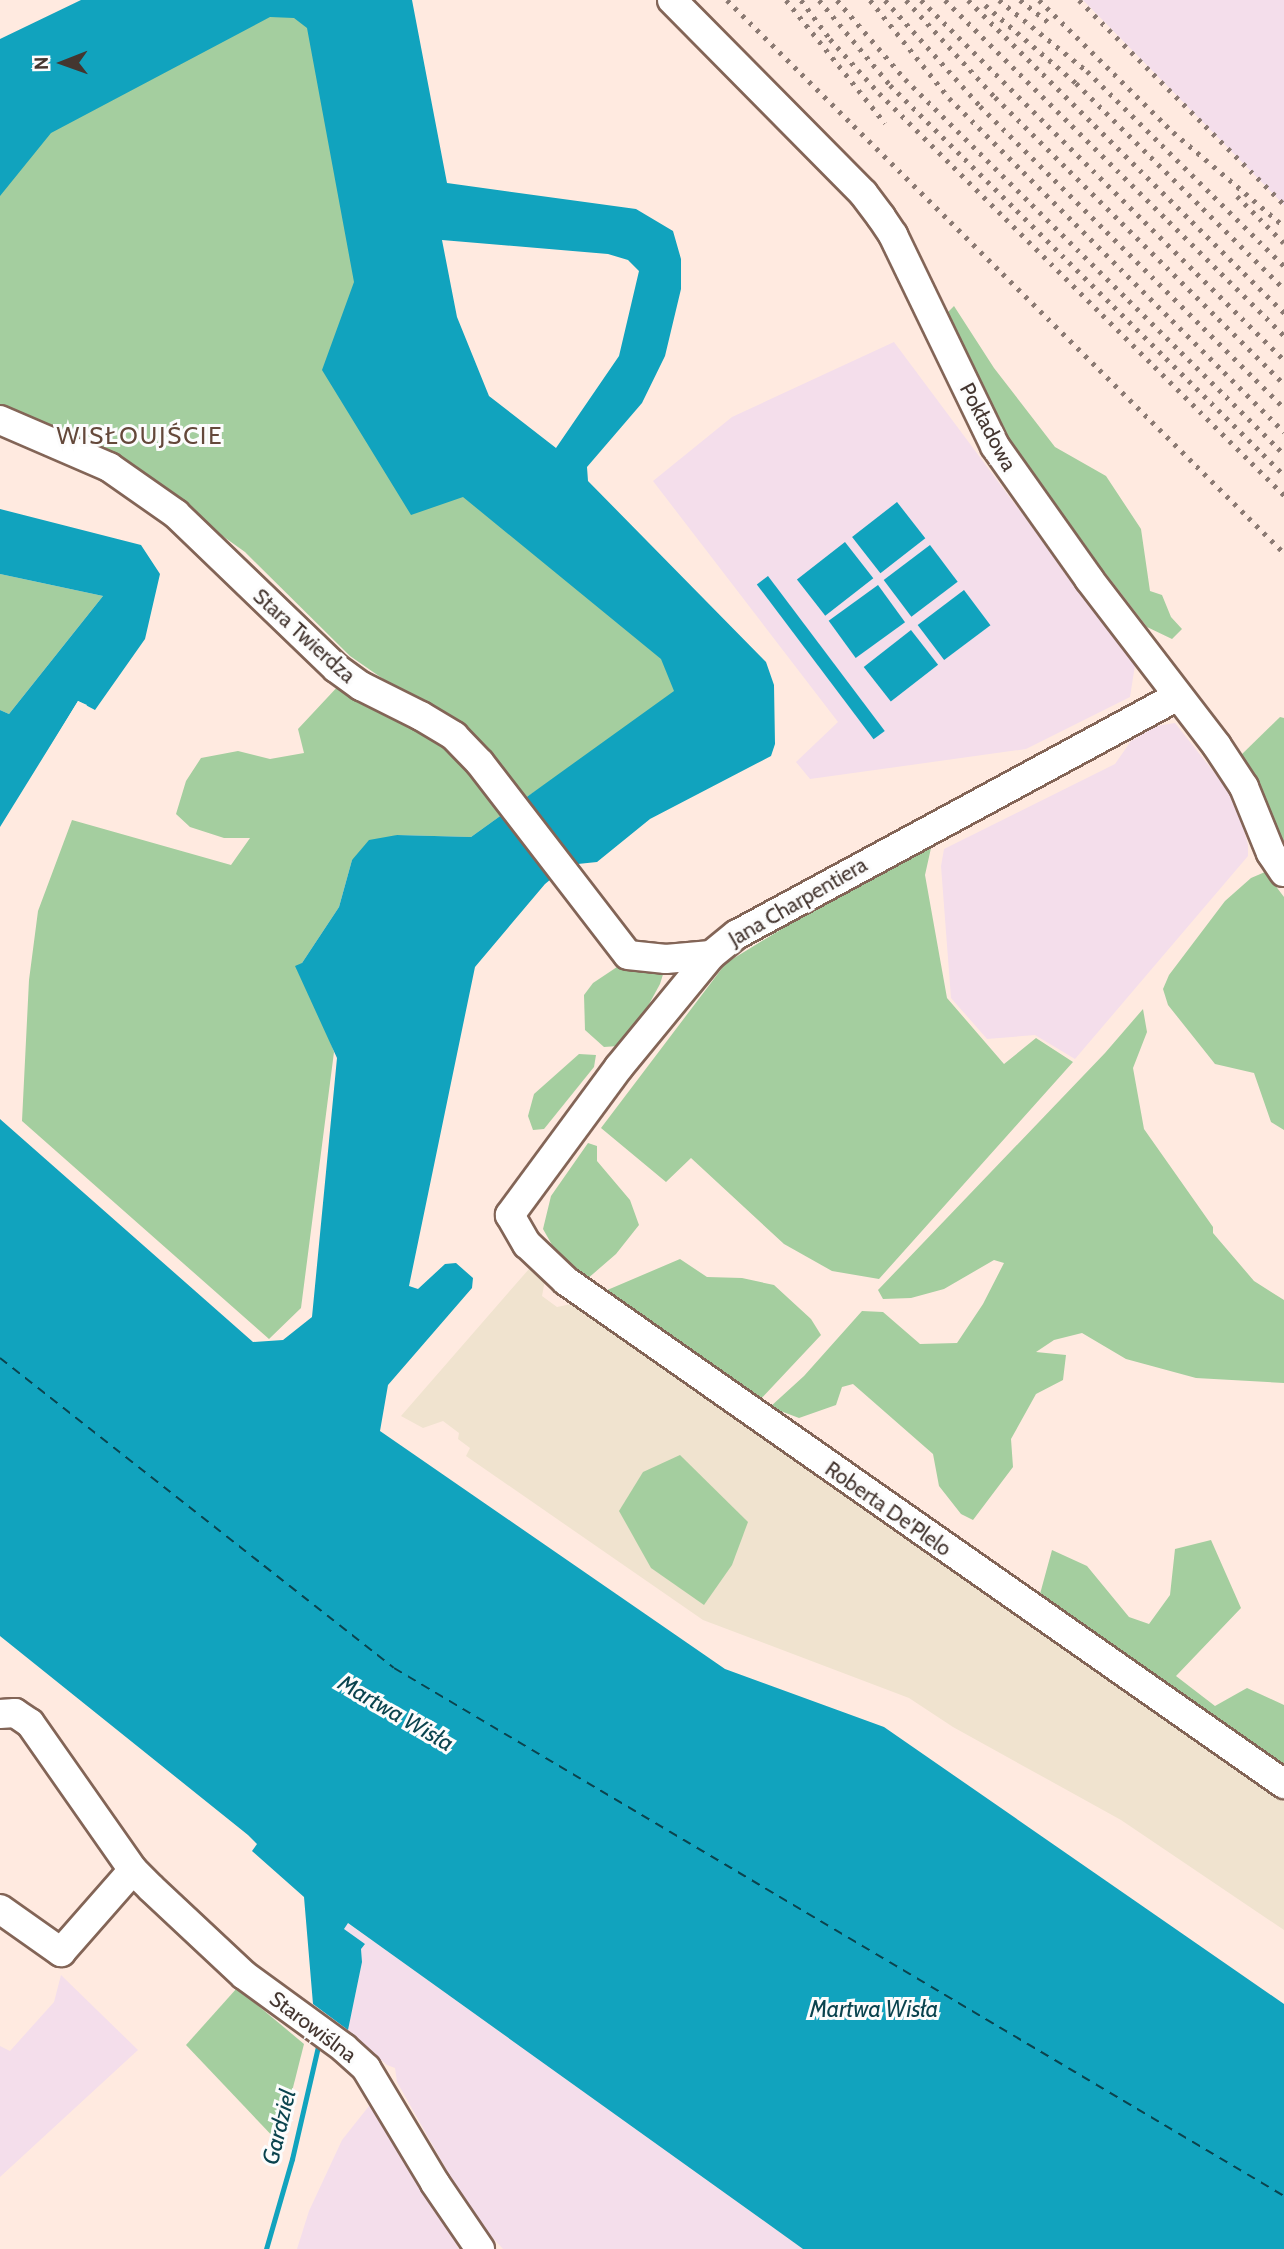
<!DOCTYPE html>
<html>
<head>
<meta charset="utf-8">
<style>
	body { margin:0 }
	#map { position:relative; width:1284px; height:2249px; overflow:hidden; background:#ffeae0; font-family:Cabin,sans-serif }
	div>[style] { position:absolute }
	.industrial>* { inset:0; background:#f4deeb }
	.education>* { inset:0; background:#f0e3cf }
	.green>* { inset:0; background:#a4ce9f }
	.water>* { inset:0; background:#11a3be; transform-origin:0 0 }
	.pier>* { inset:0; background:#ffeae0 }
	.stream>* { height:5px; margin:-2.5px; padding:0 2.5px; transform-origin:2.5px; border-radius:2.5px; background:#11a3be }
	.ferry>* { height:2px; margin-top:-1px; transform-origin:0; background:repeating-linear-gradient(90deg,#0a434e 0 9px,transparent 0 16px) }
	.roads { filter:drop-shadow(2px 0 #836557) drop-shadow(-2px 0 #836557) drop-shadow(0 2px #836557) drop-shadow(0 -2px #836557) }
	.minor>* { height:28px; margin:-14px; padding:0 14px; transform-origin:14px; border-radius:14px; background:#fff }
	.rail>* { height:5px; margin-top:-2.5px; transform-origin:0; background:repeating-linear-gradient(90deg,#8b7a73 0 3.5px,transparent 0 10.5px) }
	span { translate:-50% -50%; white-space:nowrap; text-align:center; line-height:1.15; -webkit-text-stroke:6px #fcfcfc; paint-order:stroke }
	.street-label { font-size:21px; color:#443630 }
	.water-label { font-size:23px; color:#0a434e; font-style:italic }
	.quarter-label { font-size:24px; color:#64483a; letter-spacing:2px }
	.north { position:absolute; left:28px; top:28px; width:70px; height:70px; -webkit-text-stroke:5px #fcfcfc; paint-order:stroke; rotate:269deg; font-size:19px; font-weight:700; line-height:28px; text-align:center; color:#443630 }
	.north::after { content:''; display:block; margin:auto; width:24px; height:32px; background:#443630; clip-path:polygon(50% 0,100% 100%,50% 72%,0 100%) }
</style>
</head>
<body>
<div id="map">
	<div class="industrial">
		<i style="clip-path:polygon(1083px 0,1284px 0,1284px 205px)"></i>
		<i style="clip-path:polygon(894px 342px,1135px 665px,1130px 697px,1026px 749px,810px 779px,796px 762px,838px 722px,653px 481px,732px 417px)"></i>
		<i style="clip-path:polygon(1175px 723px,1229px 791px,1239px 811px,1248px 845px,1248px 856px,1075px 1059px,1035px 1035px,987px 1039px,951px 998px,941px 866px,944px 849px,1115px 764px,1131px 741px,1156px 726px)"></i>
		<i style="clip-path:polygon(347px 1923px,369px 1938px,803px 2249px,503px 2249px,472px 2215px,397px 2082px,395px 2068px,387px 2065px,348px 2030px,362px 1962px,361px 1949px,344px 1929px)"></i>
		<i style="clip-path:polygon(61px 1975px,138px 2050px,0 2177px,0 2046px,10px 2051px,54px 2002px)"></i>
		<i style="clip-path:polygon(373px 2101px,393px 2128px,459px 2249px,297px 2249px,309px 2211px,342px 2140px)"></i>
	</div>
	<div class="education">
		<i style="clip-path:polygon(529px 1269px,545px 1280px,542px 1296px,557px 1307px,576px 1303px,1284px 1802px,1284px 1930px,1121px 1820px,953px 1727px,909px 1698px,703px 1620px,466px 1456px,470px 1448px,458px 1439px,459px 1433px,443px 1421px,423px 1428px,401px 1416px)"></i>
	</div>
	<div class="green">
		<i style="clip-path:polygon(225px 0,352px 0,414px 298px,697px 687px,519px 802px,457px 730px,350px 656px,245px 552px,133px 472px,0 409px,0 134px)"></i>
		<i style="clip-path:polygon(954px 306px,994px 368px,1055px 447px,1106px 476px,1141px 529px,1150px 591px,1162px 595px,1171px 617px,1182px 629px,1172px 639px,1147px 627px,1059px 513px,1008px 438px,947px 313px)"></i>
		<i style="clip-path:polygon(0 574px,103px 596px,9px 714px,0 710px)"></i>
		<i style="clip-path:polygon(341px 683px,459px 752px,506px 812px,471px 837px,397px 835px,352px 860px,339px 907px,302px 963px,334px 1052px,301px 1308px,269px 1339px,22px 1121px,29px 980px,38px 911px,72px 820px,231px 865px,250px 838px,224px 838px,190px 827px,176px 814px,186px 781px,201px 758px,238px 751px,270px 759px,304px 753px,298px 729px)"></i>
		<i style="clip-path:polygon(1280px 717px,1284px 718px,1284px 845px,1238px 758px)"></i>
		<i style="clip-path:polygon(946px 829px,950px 838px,931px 848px,925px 875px,947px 998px,1004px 1064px,1036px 1038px,1073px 1062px,879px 1279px,832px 1271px,784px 1244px,691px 1158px,666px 1182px,601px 1128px,726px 963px)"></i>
		<i style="clip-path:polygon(1265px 872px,1284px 897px,1284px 1130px,1271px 1122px,1254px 1073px,1215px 1064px,1168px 1005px,1163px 989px,1169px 975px,1225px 901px,1251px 878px)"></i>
		<i style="clip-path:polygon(620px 965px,666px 965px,660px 984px,648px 1006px,618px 1046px,604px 1047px,585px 1030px,584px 995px,593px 983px)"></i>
		<i style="clip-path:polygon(1143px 1009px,1147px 1032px,1133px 1068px,1144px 1129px,1213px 1227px,1213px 1233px,1254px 1281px,1284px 1300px,1284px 1383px,1196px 1378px,1126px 1359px,1082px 1333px,1054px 1340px,1036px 1352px,1066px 1355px,1063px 1380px,1036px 1394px,1011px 1439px,1013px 1467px,973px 1520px,961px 1514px,939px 1486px,933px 1454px,853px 1384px,842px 1387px,836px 1405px,799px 1418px,770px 1407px,804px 1376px,862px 1311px,883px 1312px,920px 1344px,957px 1343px,983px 1304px,1004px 1263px,994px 1260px,944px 1289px,911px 1298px,883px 1299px,878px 1290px,1105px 1053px)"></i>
		<i style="clip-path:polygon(579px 1054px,596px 1055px,594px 1067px,544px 1129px,533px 1130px,528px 1116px,534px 1094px)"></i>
		<i style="clip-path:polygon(588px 1143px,597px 1146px,597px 1161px,630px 1200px,639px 1225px,616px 1254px,586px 1280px,560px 1259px,543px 1229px,551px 1196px)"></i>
		<i style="clip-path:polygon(680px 1259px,707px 1277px,742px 1278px,774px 1285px,811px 1319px,821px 1335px,756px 1404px,598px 1294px)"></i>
		<i style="clip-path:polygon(680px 1455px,748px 1522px,732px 1565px,704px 1605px,651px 1568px,619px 1511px,643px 1472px)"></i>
		<i style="clip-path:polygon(1211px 1540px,1241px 1608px,1176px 1676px,1215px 1706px,1247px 1688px,1284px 1705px,1284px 1769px,1067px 1621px,1040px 1594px,1052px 1550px,1087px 1566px,1129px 1617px,1149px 1624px,1170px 1595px,1175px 1549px)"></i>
		<i style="clip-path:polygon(237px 1988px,304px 2044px,279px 2143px,186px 2045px)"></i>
	</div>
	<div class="water">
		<i style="clip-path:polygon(evenodd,81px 0,412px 0,447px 183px,636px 209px,673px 231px,681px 259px,681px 289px,665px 356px,642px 403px,587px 467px,588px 481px,766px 662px,774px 685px,775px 744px,771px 756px,650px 819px,597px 862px,568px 865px,545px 884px,475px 967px,409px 1286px,418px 1289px,445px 1264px,456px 1263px,473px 1278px,472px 1288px,388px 1385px,380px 1431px,725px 1669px,884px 1727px,1284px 2004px,1284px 2249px,803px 2249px,348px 1923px,344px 1929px,365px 1944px,361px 1949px,362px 1962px,348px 2030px,313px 2004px,304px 1897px,252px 1851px,257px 1844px,248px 1835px,0 1636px,0 1119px,253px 1342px,283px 1340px,312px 1317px,337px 1058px,295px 966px,302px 963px,339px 907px,352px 860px,369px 840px,397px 835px,471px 837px,674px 691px,661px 659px,463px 497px,411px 515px,322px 370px,354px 282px,307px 28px,294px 18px,270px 17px,51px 133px,0 196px,0 39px,81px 0,442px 240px,608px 254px,628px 260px,639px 271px,619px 356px,556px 448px,489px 396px,457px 317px,442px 240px)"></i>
		<i style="left:897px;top:502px;width:46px;height:57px;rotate:52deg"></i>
		<i style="clip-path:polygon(0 509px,141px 545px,160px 574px,145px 639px,95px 710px,78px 701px,0 827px,0 710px,9px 714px,103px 596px,0 574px)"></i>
		<i style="left:845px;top:542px;width:46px;height:61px;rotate:52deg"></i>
		<i style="left:930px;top:545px;width:46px;height:58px;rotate:53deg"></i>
		<i style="left:768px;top:576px;width:194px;height:14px;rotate:53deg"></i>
		<i style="left:878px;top:585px;width:46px;height:61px;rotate:54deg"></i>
		<i style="left:964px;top:590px;width:44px;height:58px;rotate:53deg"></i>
		<i style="left:911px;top:630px;width:44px;height:60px;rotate:52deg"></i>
	</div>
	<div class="pier">
		<i style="clip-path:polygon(78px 701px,87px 705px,85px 708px,79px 706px,0 830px)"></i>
	</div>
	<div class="stream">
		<i style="left:266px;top:2249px;width:94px;rotate:-73.9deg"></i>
		<i style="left:292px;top:2159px;width:120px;rotate:-77deg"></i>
	</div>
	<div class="ferry">
		<i style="left:0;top:1358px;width:501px;rotate:38.2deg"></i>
		<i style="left:394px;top:1668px;width:1035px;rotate:30.68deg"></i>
	</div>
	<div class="roads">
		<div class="minor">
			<i style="left:672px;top:0;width:272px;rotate:45.3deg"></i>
			<i style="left:863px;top:193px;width:30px;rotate:53deg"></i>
			<i style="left:881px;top:217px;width:22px;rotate:56deg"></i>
			<i style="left:893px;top:235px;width:234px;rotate:64.2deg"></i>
			<i style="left:995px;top:446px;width:163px;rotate:54.7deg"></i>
			<i style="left:1089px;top:579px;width:210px;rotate:52.5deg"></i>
			<i style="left:1217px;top:746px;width:49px;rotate:56.6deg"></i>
			<i style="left:1244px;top:787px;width:71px;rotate:67.8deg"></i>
			<i style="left:1271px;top:853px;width:23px;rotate:56deg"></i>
			<i style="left:0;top:420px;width:119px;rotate:23.3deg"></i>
			<i style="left:109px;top:467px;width:82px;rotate:35deg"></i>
			<i style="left:176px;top:514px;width:222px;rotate:43.9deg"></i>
			<i style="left:336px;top:668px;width:31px;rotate:36deg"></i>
			<i style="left:361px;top:686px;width:67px;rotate:26.6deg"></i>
			<i style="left:421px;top:716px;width:39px;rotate:31deg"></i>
			<i style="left:454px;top:736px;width:37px;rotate:46deg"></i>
			<i style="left:480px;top:763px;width:242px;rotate:52.4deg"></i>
			<i style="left:628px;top:955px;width:38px;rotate:6deg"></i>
			<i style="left:666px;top:959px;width:45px;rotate:-5.1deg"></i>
			<i style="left:1176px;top:697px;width:499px;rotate:151.6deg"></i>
			<i style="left:737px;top:934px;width:33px;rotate:141deg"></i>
			<i style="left:711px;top:955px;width:145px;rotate:129.4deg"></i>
			<i style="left:619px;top:1067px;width:184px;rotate:126.4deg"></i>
			<i style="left:510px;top:1215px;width:34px;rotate:60deg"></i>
			<i style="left:527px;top:1244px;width:54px;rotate:43.5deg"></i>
			<i style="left:566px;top:1281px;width:877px;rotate:35.01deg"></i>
			<i style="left:0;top:1714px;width:15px;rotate:-4deg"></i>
			<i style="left:15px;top:1713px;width:18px;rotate:34deg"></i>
			<i style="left:30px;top:1723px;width:179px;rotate:55deg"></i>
			<i style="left:133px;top:1870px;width:25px;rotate:45deg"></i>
			<i style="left:151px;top:1888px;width:127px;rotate:43.1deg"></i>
			<i style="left:244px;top:1975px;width:124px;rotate:36.1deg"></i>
			<i style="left:344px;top:2048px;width:30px;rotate:42deg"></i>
			<i style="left:366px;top:2068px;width:134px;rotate:59deg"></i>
			<i style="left:435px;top:2183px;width:80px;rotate:55.7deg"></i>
			<i style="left:0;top:1909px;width:75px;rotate:35.2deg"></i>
			<i style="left:61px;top:1952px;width:109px;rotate:-48.7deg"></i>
		</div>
	</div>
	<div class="rail">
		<i style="left:727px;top:0;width:785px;rotate:44.79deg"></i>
		<i style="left:786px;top:0;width:158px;rotate:51.2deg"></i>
		<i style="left:801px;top:0;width:49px;rotate:53.4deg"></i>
		<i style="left:830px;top:39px;width:73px;rotate:47.8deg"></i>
		<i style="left:879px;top:93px;width:571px;rotate:44.79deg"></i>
		<i style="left:819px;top:0;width:111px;rotate:50.1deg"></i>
		<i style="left:890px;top:85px;width:554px;rotate:44.71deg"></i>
		<i style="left:837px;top:0;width:104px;rotate:49.3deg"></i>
		<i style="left:905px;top:79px;width:533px;rotate:44.7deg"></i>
		<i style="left:870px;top:0;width:126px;rotate:51.1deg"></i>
		<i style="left:949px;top:98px;width:473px;rotate:44.9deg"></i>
		<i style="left:885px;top:0;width:142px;rotate:48.1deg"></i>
		<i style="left:980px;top:106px;width:429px;rotate:44.8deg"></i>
		<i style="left:906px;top:0;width:132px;rotate:47.5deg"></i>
		<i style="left:995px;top:97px;width:407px;rotate:44.8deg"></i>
		<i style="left:921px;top:0;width:511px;rotate:44.76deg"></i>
		<i style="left:945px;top:0;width:477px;rotate:44.7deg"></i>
		<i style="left:968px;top:0;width:445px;rotate:44.7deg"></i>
		<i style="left:999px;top:0;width:113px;rotate:38.9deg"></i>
		<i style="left:1087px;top:71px;width:277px;rotate:44.7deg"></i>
		<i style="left:1020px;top:0;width:41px;rotate:38deg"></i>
		<i style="left:1039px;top:0;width:188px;rotate:44.6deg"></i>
		<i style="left:1173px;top:132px;width:145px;rotate:40.3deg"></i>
		<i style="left:1079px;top:0;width:289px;rotate:44.9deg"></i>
		<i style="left:985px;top:5px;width:120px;rotate:40.6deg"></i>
		<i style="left:1076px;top:83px;width:293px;rotate:44.7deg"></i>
		<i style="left:1237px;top:196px;width:66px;rotate:45deg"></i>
	</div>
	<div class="street-label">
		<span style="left:988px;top:427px;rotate:62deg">Pokładowa</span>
		<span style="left:304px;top:636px;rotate:42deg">Stara Twierdza</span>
		<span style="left:798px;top:902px;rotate:-30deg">Jana Charpentiera</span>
		<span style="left:888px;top:1509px;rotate:35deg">Roberta De'Plelo</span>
		<span style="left:313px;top:2027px;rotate:37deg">Starowiślna</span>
	</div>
	<div class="water-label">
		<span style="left:396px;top:1713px;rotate:30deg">Martwa Wisła</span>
		<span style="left:874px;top:2009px">Martwa Wisła</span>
		<span style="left:279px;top:2127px;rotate:-76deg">Gardziel</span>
	</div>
	<div class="quarter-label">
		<span style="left:140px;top:436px">WISŁOUJŚCIE</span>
	</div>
	<div class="north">N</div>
</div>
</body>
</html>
